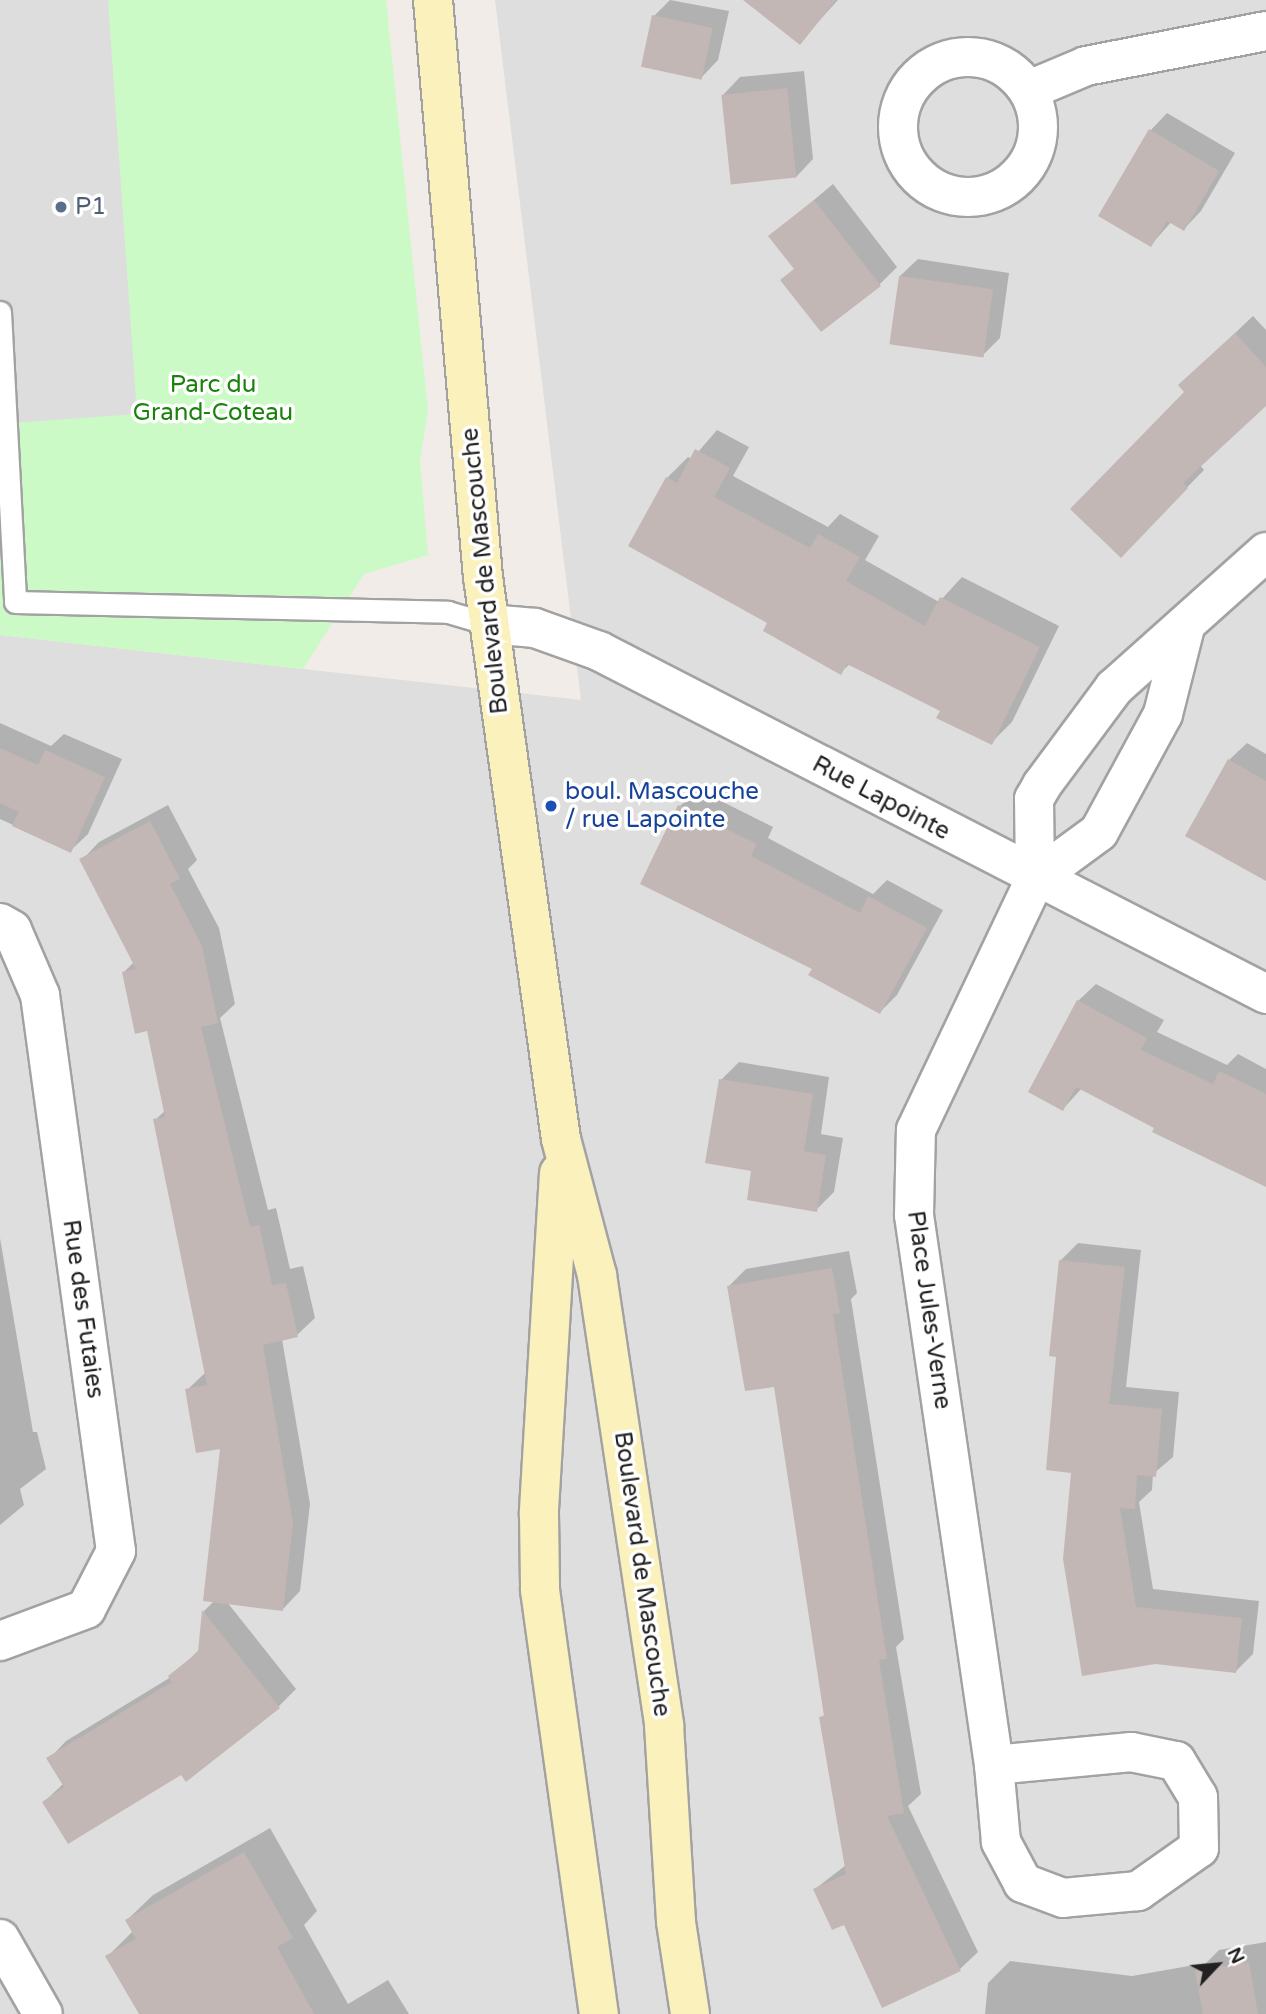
<!DOCTYPE html>
<html>
<head>
<meta charset="utf-8">
<style>
	body { margin:0 }
	#map { position:relative; width:1266px; height:2014px; overflow:hidden; background:#f1ece8; font-family:"Varela Round",sans-serif }
	div>[style] { position:absolute }
	.residential>* { inset:0; background:#dfdede }
	.park>* { inset:0; background:#ccfac6 }
	.parking>* { inset:0; background:#ddd }
	.shadow>* { inset:0; background:#0003 }
	.building>* { inset:0; background:#c2b7b4; transform-origin:0 0 }
	.roads { filter:drop-shadow(2px 0 #a2a2a2) drop-shadow(-2px 0 #a2a2a2) drop-shadow(0 2px #a2a2a2) drop-shadow(0 -2px #a2a2a2) }
	.lane>* { height:21px; margin:-10.5px; padding:0 10.5px; transform-origin:10.5px; border-radius:10.5px; background:#fff }
	.street>* { height:38px; margin:-19px; padding:0 19px; transform-origin:19px; border-radius:19px; background:#fff }
	.street>.ring { margin:-19px; padding:0; box-sizing:content-box; background:none; border:38px solid #fff; border-radius:50% }
	.secondary>* { height:38px; margin:-19px; padding:0 19px; transform-origin:19px; border-radius:19px; background:#faf1bd }
	.dots>* { width:19px; height:19px; translate:-50% -50%; box-sizing:border-box; border:4px solid #fff; border-radius:50% }
	span { translate:-50% -50%; white-space:nowrap; text-align:center; line-height:1.15; -webkit-text-stroke:7px #fff; paint-order:stroke }
	.service-label { font-size:24px; color:#4e5e75 }
	.left { translate:0 -50%; text-align:left }
	.park-label { font-size:24px; color:#19820c }
	.street-label { font-size:24px; color:#212121 }
	.transit-label { font-size:24px; color:#164399 }
	.north { position:absolute; left:1182px; top:1930px; width:70px; height:70px; -webkit-text-stroke:5px #fff; paint-order:stroke; rotate:64deg; font-size:19px; font-weight:700; line-height:28px; text-align:center; color:#212121 }
	.north::after { content:''; display:block; margin:auto; width:24px; height:32px; background:#212121; clip-path:polygon(50% 0,100% 100%,50% 72%,0 100%) }
</style>
</head>
<body>
<div id="map">
	<div class="residential">
		<i style="clip-path:polygon(495px 0,1266px 0,1266px 2014px,0 2014px,0 635px,581px 700px)"></i>
	</div>
	<div class="park">
		<i style="clip-path:polygon(0 0,386px 0,428px 411px,420px 460px,428px 555px,364px 574px,303px 669px,0 635px)"></i>
	</div>
	<div class="parking">
		<i style="clip-path:polygon(0 0,108px 0,137px 414px,0 424px)"></i>
	</div>
	<div class="shadow">
		<i style="clip-path:polygon(670px 0,729px 11px,718px 60px,701px 78px,654px 16px)"></i>
		<i style="clip-path:polygon(746px 0,838px 0,799px 43px)"></i>
		<i style="clip-path:polygon(804px 71px,813px 159px,796px 177px,723px 95px,740px 77px)"></i>
		<i style="clip-path:polygon(1167px 113px,1235px 153px,1201px 211px,1184px 229px,1172px 221px,1151px 245px,1150px 131px)"></i>
		<i style="clip-path:polygon(833px 184px,897px 267px,879px 285px,783px 280px,795px 268px,771px 236px)"></i>
		<i style="clip-path:polygon(918px 259px,1009px 273px,1000px 338px,982px 356px,900px 276px)"></i>
		<i style="clip-path:polygon(1253px 316px,1266px 330px,1266px 404px,1200px 465px,1204px 470px,1121px 555px,1198px 368px)"></i>
		<i style="clip-path:polygon(717px 430px,749px 447px,733px 476px,828px 527px,840px 514px,879px 536px,865px 560px,939px 602px,962px 577px,1059px 626px,1012px 722px,991px 743px,943px 710px,850px 664px,840px 673px,770px 623px,667px 478px,688px 457px,692px 459px)"></i>
		<i style="clip-path:polygon(0 723px,51px 746px,64px 734px,122px 759px,88px 834px,70px 851px,0 819px)"></i>
		<i style="clip-path:polygon(1247px 743px,1266px 754px,1266px 879px,1229px 760px)"></i>
		<i style="clip-path:polygon(697px 789px,773px 827px,768px 838px,873px 894px,887px 880px,943px 910px,897px 995px,880px 1012px,814px 968px,680px 806px)"></i>
		<i style="clip-path:polygon(168px 805px,197px 860px,188px 869px,219px 928px,235px 1004px,220px 1018px,268px 1210px,276px 1208px,290px 1269px,303px 1266px,315px 1318px,297px 1335px,282px 1339px,310px 1504px,300px 1591px,283px 1609px,227px 1602px,296px 1689px,278px 1707px,181px 1773px,44px 1802px,64px 1783px,49px 1759px,66px 1741px,171px 1677px,200px 1649px,204px 1611px,214px 1601px,222px 1447px,187px 1390px,206px 1372px,155px 1120px,166px 1110px,149px 1029px,124px 972px,134px 962px,82px 860px,99px 842px)"></i>
		<i style="clip-path:polygon(1096px 984px,1164px 1020px,1157px 1032px,1227px 1065px,1238px 1054px,1266px 1069px,1266px 1181px,1082px 1088px,1063px 1109px,1078px 1001px)"></i>
		<i style="clip-path:polygon(739px 1062px,829px 1077px,821px 1134px,843px 1138px,834px 1192px,816px 1210px,753px 1169px,721px 1080px)"></i>
		<i style="clip-path:polygon(0 1238px,33px 1432px,37px 1432px,46px 1469px,20px 1489px,24px 1505px,0 1525px)"></i>
		<i style="clip-path:polygon(1078px 1243px,1141px 1250px,1126px 1387px,1179px 1392px,1173px 1457px,1153px 1474px,1152px 1490px,1139px 1502px,1153px 1589px,1259px 1601px,1253px 1654px,1235px 1672px,1155px 1663px,1073px 1471px,1058px 1355px,1060px 1261px)"></i>
		<i style="clip-path:polygon(849px 1251px,857px 1293px,851px 1299px,904px 1639px,896px 1647px,921px 1794px,908px 1806px,978px 1952px,960px 1969px,844px 1923px,815px 1889px,846px 1865px,821px 1718px,826px 1713px,775px 1384px,729px 1286px,746px 1269px)"></i>
		<i style="clip-path:polygon(270px 1828px,317px 1911px,304px 1925px,348px 2004px,388px 1980px,409px 2014px,141px 2014px,108px 1956px,133px 1931px,127px 1920px,153px 1895px)"></i>
		<i style="clip-path:polygon(1266px 1942px,1266px 2014px,985px 2014px,988px 1983px,1010px 1961px,1132px 1976px,1206px 1963px,1219px 1950px)"></i>
	</div>
	<div class="building">
		<i style="clip-path:polygon(743px 0,836px 0,800px 45px)"></i>
		<i style="left:652px;top:15px;width:62px;height:53px;rotate:12deg"></i>
		<i style="left:787px;top:88px;width:90px;height:66px;rotate:84deg"></i>
		<i style="clip-path:polygon(1149px 129px,1219px 171px,1184px 231px,1167px 221px,1151px 247px,1098px 216px)"></i>
		<i style="clip-path:polygon(814px 200px,881px 286px,821px 332px,780px 280px,794px 269px,768px 236px)"></i>
		<i style="left:899px;top:276px;width:95px;height:69px;rotate:8deg"></i>
		<i style="clip-path:polygon(1235px 333px,1266px 367px,1266px 406px,1183px 483px,1188px 488px,1121px 558px,1070px 509px,1184px 392px,1178px 385px)"></i>
		<i style="clip-path:polygon(695px 449px,730px 468px,714px 497px,810px 548px,818px 534px,860px 557px,846px 581px,925px 626px,940px 597px,1040px 647px,992px 745px,936px 718px,940px 711px,847px 664px,841px 675px,763px 631px,767px 623px,628px 546px,666px 477px,677px 483px)"></i>
		<i style="clip-path:polygon(0 748px,38px 765px,45px 750px,105px 777px,71px 853px,12px 826px,19px 812px,0 803px)"></i>
		<i style="clip-path:polygon(1228px 759px,1266px 781px,1266px 881px,1185px 836px)"></i>
		<i style="clip-path:polygon(678px 805px,757px 844px,751px 856px,860px 913px,868px 896px,927px 928px,880px 1014px,808px 975px,812px 969px,640px 884px)"></i>
		<i style="clip-path:polygon(150px 821px,180px 879px,170px 884px,202px 946px,218px 1023px,201px 1027px,250px 1227px,259px 1225px,272px 1285px,286px 1283px,298px 1337px,263px 1345px,293px 1523px,283px 1611px,203px 1601px,220px 1449px,196px 1453px,185px 1389px,207px 1385px,153px 1119px,165px 1117px,147px 1031px,135px 1034px,122px 972px,136px 969px,79px 859px)"></i>
		<i style="clip-path:polygon(1077px 1000px,1147px 1038px,1141px 1050px,1213px 1084px,1219px 1071px,1266px 1094px,1266px 1187px,1152px 1132px,1154px 1128px,1076px 1087px,1063px 1111px,1028px 1092px)"></i>
		<i style="clip-path:polygon(719px 1079px,813px 1094px,804px 1151px,826px 1155px,817px 1212px,747px 1200px,751px 1171px,705px 1163px)"></i>
		<i style="clip-path:polygon(1059px 1260px,1125px 1267px,1109px 1404px,1162px 1409px,1156px 1477px,1137px 1475px,1135px 1509px,1120px 1508px,1136px 1607px,1242px 1618px,1236px 1673px,1155px 1664px,1082px 1676px,1063px 1559px,1071px 1473px,1046px 1470px,1056px 1357px,1049px 1356px)"></i>
		<i style="clip-path:polygon(832px 1268px,840px 1313px,833px 1314px,887px 1659px,879px 1660px,904px 1813px,887px 1816px,961px 1971px,882px 2008px,844px 1925px,832px 1930px,813px 1889px,846px 1874px,819px 1717px,824px 1716px,774px 1387px,745px 1391px,727px 1286px)"></i>
		<i style="clip-path:polygon(202px 1610px,280px 1708px,186px 1782px,181px 1775px,68px 1844px,42px 1802px,64px 1787px,46px 1758px,172px 1682px,168px 1676px,198px 1652px)"></i>
		<i style="clip-path:polygon(244px 1852px,293px 1938px,277px 1947px,314px 2014px,139px 2014px,105px 1956px,136px 1939px,125px 1920px)"></i>
		<i style="clip-path:polygon(1249px 1962px,1258px 2014px,1203px 2014px,1195px 1971px)"></i>
	</div>
	<div class="roads">
		<div class="lane">
			<i style="left:0;top:312px;width:290px;rotate:87deg"></i>
			<i style="left:15px;top:602px;width:433px;rotate:1.3deg"></i>
			<i style="left:448px;top:612px;width:43px;rotate:16.3deg"></i>
		</div>
		<div class="street">
			<i class="ring" style="left:898px;top:57px;width:102px;height:102px"></i>
			<i style="left:1029px;top:90px;width:62px;rotate:-22.8deg"></i>
			<i style="left:1086px;top:66px;width:183px;rotate:-11deg"></i>
			<i style="left:489px;top:624px;width:46px;rotate:5deg"></i>
			<i style="left:535px;top:628px;width:68px;rotate:19.8deg"></i>
			<i style="left:599px;top:651px;width:750px;rotate:27.21deg"></i>
			<i style="left:1035px;top:879px;width:79px;rotate:-36.3deg"></i>
			<i style="left:1099px;top:832px;width:134px;rotate:-61.5deg"></i>
			<i style="left:1163px;top:714px;width:90px;rotate:-75.8deg"></i>
			<i style="left:0;top:923px;width:14px;rotate:30deg"></i>
			<i style="left:12px;top:930px;width:71px;rotate:66.7deg"></i>
			<i style="left:40px;top:995px;width:561px;rotate:82.22deg"></i>
			<i style="left:116px;top:1551px;width:65px;rotate:117.3deg"></i>
			<i style="left:86px;top:1609px;width:92px;rotate:159.6deg"></i>
			<i style="left:994px;top:1765px;width:138px;rotate:-5.4deg"></i>
			<i style="left:1131px;top:1752px;width:46px;rotate:11.3deg"></i>
			<i style="left:1176px;top:1761px;width:42px;rotate:58.6deg"></i>
			<i style="left:1198px;top:1797px;width:51px;rotate:88.9deg"></i>
			<i style="left:1199px;top:1848px;width:75px;rotate:144.8deg"></i>
			<i style="left:1138px;top:1891px;width:75px;rotate:174.7deg"></i>
			<i style="left:1063px;top:1898px;width:43px;rotate:-159.4deg"></i>
			<i style="left:1023px;top:1883px;width:47px;rotate:-118.2deg"></i>
			<i style="left:1001px;top:1842px;width:77px;rotate:-95.2deg"></i>
			<i style="left:994px;top:1765px;width:556px;rotate:-98.28deg"></i>
			<i style="left:914px;top:1215px;width:85px;rotate:-88.7deg"></i>
			<i style="left:916px;top:1130px;width:278px;rotate:-64.6deg"></i>
			<i style="left:1035px;top:879px;width:80px;rotate:-90.7deg"></i>
			<i style="left:1034px;top:799px;width:16px;rotate:-60deg"></i>
			<i style="left:1042px;top:785px;width:121px;rotate:-53.4deg"></i>
			<i style="left:1114px;top:688px;width:204px;rotate:-41.8deg"></i>
			<i style="left:0;top:1939px;width:86px;rotate:60.2deg"></i>
		</div>
		<div class="secondary">
			<i style="left:433px;top:0;width:579px;rotate:85.05deg"></i>
			<i style="left:483px;top:577px;width:567px;rotate:82.1deg"></i>
			<i style="left:561px;top:1139px;width:141px;rotate:75.2deg"></i>
			<i style="left:597px;top:1275px;width:455px;rotate:81.5deg"></i>
			<i style="left:664px;top:1725px;width:197px;rotate:86.5deg"></i>
			<i style="left:676px;top:1922px;width:93px;rotate:81.3deg"></i>
			<i style="left:559px;top:1173px;width:342px;rotate:93.4deg"></i>
			<i style="left:539px;top:1514px;width:76px;rotate:89.2deg"></i>
			<i style="left:540px;top:1590px;width:428px;rotate:82.1deg"></i>
		</div>
	</div>
	<div class="dots">
		<i style="left:61px;top:207px;background:#5c6f8a"></i>
		<i style="left:551px;top:806px;background:#1a4fb4"></i>
	</div>
	<div class="service-label">
		<span class="left" style="left:75px;top:207px">P1</span>
	</div>
	<div class="park-label">
		<span style="left:213px;top:399px">Parc du<br>Grand-Coteau</span>
	</div>
	<div class="street-label">
		<span style="left:485px;top:571px;rotate:-96deg">Boulevard de Mascouche</span>
		<span style="left:881px;top:798px;rotate:28deg">Rue Lapointe</span>
		<span style="left:83px;top:1309px;rotate:82deg">Rue des Futaies</span>
		<span style="left:929px;top:1310px;rotate:82deg">Place Jules-Verne</span>
		<span style="left:642px;top:1574px;rotate:82deg">Boulevard de Mascouche</span>
	</div>
	<div class="transit-label">
		<span class="left" style="left:565px;top:806px">boul. Mascouche<br>/ rue Lapointe</span>
	</div>
	<div class="north">N</div>
</div>
</body>
</html>
